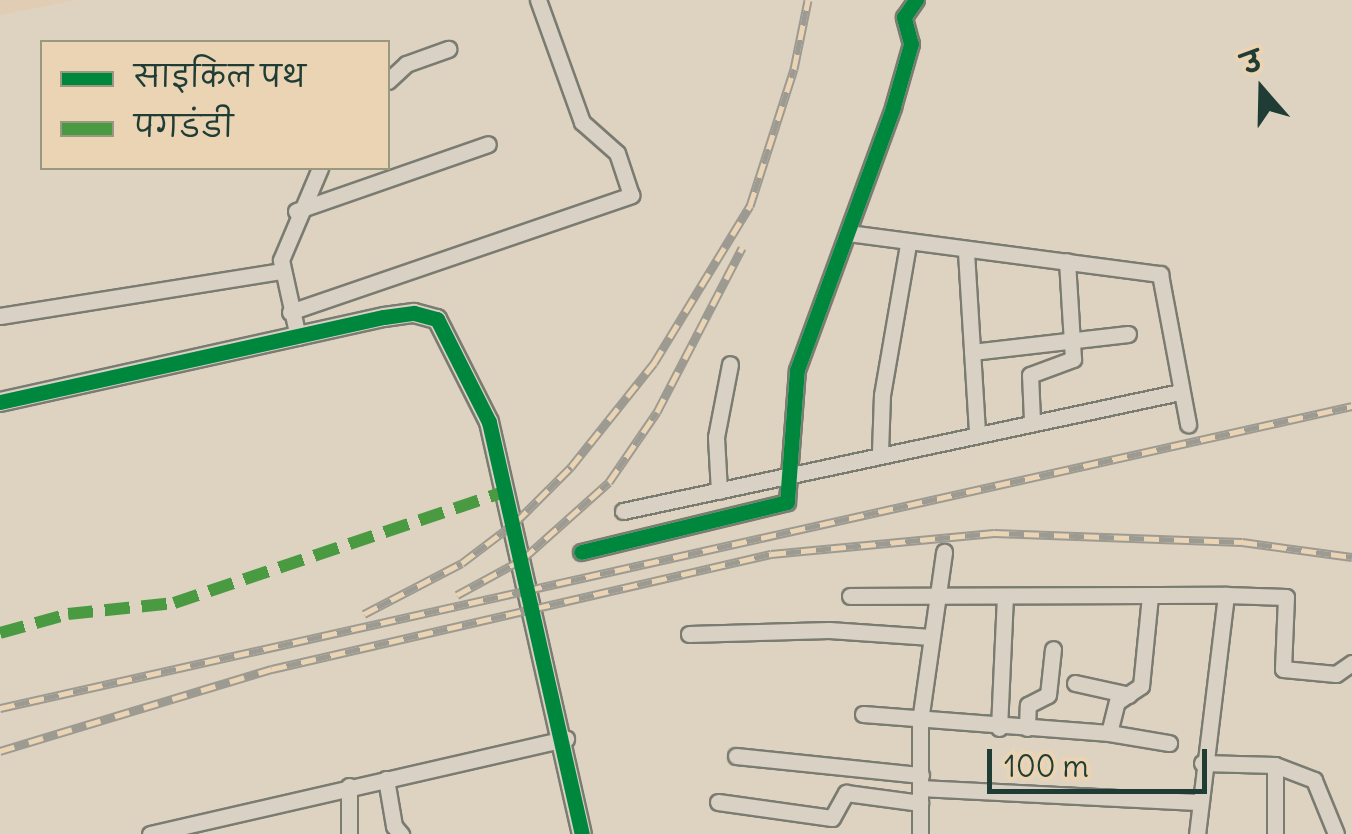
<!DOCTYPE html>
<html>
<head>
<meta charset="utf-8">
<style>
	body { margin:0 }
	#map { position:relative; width:1352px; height:834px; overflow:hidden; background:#ded2c1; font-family:Delius,"Playpen Sans Deva",sans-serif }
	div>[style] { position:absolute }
	.built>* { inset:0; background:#e0cdb3 }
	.roads { filter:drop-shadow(2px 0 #7a7b71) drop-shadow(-2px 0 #7a7b71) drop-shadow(0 2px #7a7b71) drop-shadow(0 -2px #7a7b71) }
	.minor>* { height:15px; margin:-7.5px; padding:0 7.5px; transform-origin:7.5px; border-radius:7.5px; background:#dad1c5 }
	.tertiary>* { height:18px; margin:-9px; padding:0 9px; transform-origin:9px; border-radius:9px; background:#dad1c5 }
	.rail>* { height:9px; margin-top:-4.5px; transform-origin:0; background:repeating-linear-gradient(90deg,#ebd4b4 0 15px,#9d9b91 0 30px); box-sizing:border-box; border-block:2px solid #9d9b91 }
	.quiet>* { height:12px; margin-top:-6px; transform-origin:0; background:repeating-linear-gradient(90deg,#4a9a42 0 25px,transparent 0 37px) }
	.cycleway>* { height:15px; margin:-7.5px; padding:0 7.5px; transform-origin:7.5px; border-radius:7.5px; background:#00873e }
	span { translate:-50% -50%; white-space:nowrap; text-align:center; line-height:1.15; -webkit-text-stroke:10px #ebd4b4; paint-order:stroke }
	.legend { position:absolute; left:40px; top:40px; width:350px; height:130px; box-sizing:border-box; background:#ebd4b4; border:2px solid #999881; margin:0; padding:12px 18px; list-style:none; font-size:30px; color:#1f3d34 }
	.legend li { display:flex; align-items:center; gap:20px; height:50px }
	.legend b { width:50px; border:2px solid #999881 }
	.north { position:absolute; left:1212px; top:40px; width:100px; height:100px; -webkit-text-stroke:8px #ebd4b4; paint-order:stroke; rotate:340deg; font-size:28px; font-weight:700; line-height:40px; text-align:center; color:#1f3d34 }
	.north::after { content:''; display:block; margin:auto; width:35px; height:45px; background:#1f3d34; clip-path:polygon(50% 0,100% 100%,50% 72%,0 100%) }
	.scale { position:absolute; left:987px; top:749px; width:220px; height:45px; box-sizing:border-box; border:5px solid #1f3d34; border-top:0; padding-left:12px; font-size:30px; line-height:35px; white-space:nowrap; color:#1f3d34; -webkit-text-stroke:8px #ebd4b4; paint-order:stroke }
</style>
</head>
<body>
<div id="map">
	<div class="built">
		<i style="clip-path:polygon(0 0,76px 0,0 15px)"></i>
	</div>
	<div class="roads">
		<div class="minor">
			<i style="left:388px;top:81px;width:25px;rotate:-43deg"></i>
			<i style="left:406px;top:64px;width:45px;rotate:-19.7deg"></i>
			<i style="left:296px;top:211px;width:203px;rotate:-19.2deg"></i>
			<i style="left:848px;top:233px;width:315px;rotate:7.5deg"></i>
			<i style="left:1160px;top:274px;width:153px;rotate:79.4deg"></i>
			<i style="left:966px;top:252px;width:179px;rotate:86.5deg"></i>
			<i style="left:290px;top:312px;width:361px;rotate:-18.9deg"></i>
			<i style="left:631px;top:195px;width:44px;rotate:-108.4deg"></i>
			<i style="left:617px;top:153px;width:47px;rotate:-138.5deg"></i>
			<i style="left:582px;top:122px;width:130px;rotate:-109.8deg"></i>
			<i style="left:0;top:316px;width:284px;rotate:-9.1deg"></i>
			<i style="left:298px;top:337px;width:79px;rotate:-102.4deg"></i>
			<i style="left:281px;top:260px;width:100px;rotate:-67deg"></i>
			<i style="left:972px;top:352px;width:157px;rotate:-6.6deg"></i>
			<i style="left:1032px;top:420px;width:45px;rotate:-92.5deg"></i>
			<i style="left:1030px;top:375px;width:46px;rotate:-20.4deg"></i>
			<i style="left:1073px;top:359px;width:98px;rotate:-93.5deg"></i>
			<i style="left:880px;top:452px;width:57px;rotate:-88deg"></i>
			<i style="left:882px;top:395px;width:153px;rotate:-80.2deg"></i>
			<i style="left:719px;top:491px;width:54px;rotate:-93.2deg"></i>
			<i style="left:716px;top:437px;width:74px;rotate:-79.1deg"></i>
			<i style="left:623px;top:511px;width:570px;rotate:-12.06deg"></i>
			<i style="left:581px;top:552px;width:212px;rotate:-13.6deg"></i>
			<i style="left:787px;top:502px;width:132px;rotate:-85.7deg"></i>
			<i style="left:797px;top:370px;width:280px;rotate:-69.9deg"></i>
			<i style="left:893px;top:107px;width:66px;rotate:-74.1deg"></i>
			<i style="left:911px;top:44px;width:28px;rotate:-105deg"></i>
			<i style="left:904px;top:17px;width:21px;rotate:-55deg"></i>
			<i style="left:1226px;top:595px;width:60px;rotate:1.9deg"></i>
			<i style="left:1286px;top:597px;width:72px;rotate:92.4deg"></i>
			<i style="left:1283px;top:669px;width:53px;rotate:5.4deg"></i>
			<i style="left:1336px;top:674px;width:19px;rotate:-35deg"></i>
			<i style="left:850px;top:596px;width:376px;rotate:-0.2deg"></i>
			<i style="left:1226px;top:595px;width:241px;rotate:96.9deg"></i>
			<i style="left:689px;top:634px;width:140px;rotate:-1.6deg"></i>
			<i style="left:829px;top:630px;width:102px;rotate:3.9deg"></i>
			<i style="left:1075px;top:683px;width:55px;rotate:12.5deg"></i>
			<i style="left:863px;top:714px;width:247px;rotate:4.4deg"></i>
			<i style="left:1109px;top:733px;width:32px;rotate:-76deg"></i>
			<i style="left:1117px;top:702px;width:29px;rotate:-34deg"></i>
			<i style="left:1141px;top:686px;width:90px;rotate:-84.3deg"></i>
			<i style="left:999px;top:728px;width:132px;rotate:-87.4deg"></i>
			<i style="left:1027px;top:728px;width:23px;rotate:-88deg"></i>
			<i style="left:1028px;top:705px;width:22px;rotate:-27deg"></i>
			<i style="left:1048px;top:695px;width:46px;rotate:-83.8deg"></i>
			<i style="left:1109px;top:733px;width:61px;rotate:9.5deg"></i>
			<i style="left:736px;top:756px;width:186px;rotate:5.9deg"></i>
			<i style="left:1202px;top:763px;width:73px;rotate:1.6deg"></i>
			<i style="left:1275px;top:765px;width:69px;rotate:90deg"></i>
			<i style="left:1275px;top:765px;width:42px;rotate:21deg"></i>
			<i style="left:1314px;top:780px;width:58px;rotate:67.8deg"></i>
			<i style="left:386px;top:779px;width:48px;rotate:80.3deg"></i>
			<i style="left:394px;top:826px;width:11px;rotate:49deg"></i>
			<i style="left:349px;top:786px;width:48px;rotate:90deg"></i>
			<i style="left:920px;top:788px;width:277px;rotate:2.9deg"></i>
			<i style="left:718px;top:802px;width:115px;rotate:8deg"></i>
			<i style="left:832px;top:818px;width:29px;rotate:-61deg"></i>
			<i style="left:846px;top:793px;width:75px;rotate:7.7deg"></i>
			<i style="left:150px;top:834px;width:427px;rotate:-12.9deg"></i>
			<i style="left:920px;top:834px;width:113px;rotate:-90deg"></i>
			<i style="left:920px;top:721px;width:171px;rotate:-81.9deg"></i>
		</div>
		<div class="tertiary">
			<i style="left:0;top:402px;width:393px;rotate:-12.5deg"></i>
			<i style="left:384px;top:317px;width:30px;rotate:-8deg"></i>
			<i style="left:414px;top:313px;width:24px;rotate:15deg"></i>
			<i style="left:437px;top:319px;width:115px;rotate:63.2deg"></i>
			<i style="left:489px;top:422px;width:422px;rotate:77.3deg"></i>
		</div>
	</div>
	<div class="rail">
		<i style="left:457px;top:595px;width:75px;rotate:-28.6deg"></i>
		<i style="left:523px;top:559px;width:115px;rotate:-41.8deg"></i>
		<i style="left:609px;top:482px;width:85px;rotate:-55.6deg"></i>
		<i style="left:657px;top:412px;width:185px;rotate:-62.6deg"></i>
		<i style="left:364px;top:614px;width:110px;rotate:-27.5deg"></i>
		<i style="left:462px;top:563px;width:68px;rotate:-37.2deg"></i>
		<i style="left:516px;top:522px;width:78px;rotate:-45deg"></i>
		<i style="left:571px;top:467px;width:133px;rotate:-51.4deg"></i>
		<i style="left:654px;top:363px;width:184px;rotate:-58.6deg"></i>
		<i style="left:750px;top:206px;width:144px;rotate:-72.2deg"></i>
		<i style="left:794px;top:69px;width:70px;rotate:-78.5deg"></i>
		<i style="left:0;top:708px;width:1385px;rotate:-12.59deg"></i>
		<i style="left:0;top:751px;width:284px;rotate:-16.8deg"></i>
		<i style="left:272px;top:669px;width:512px;rotate:-12.98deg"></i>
		<i style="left:771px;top:554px;width:224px;rotate:-5.4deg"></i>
		<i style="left:994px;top:533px;width:248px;rotate:2.1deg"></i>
		<i style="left:1242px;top:542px;width:111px;rotate:7.8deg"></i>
	</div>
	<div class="quiet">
		<i style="left:0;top:633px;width:71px;rotate:-15.6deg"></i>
		<i style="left:68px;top:614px;width:107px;rotate:-5.9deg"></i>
		<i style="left:174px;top:603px;width:351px;rotate:-18.6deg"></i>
	</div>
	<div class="cycleway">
		<i style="left:0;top:402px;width:393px;rotate:-12.5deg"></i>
		<i style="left:384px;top:317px;width:30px;rotate:-8deg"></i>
		<i style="left:414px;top:313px;width:24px;rotate:15deg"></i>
		<i style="left:437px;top:319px;width:115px;rotate:63.2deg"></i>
		<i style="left:489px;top:422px;width:422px;rotate:77.3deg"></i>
		<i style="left:581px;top:552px;width:212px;rotate:-13.6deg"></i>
		<i style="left:787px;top:502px;width:132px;rotate:-85.7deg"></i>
		<i style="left:797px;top:370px;width:280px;rotate:-69.9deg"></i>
		<i style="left:893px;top:107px;width:66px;rotate:-74.1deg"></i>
		<i style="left:911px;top:44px;width:28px;rotate:-105deg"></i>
		<i style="left:904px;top:17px;width:21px;rotate:-55deg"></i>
	</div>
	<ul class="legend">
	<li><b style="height:12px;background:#00873e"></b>साइकिल पथ</li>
	<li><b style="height:12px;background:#4a9a42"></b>पगडंडी</li>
	</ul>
	<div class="north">उ</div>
	<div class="scale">100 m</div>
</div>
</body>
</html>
